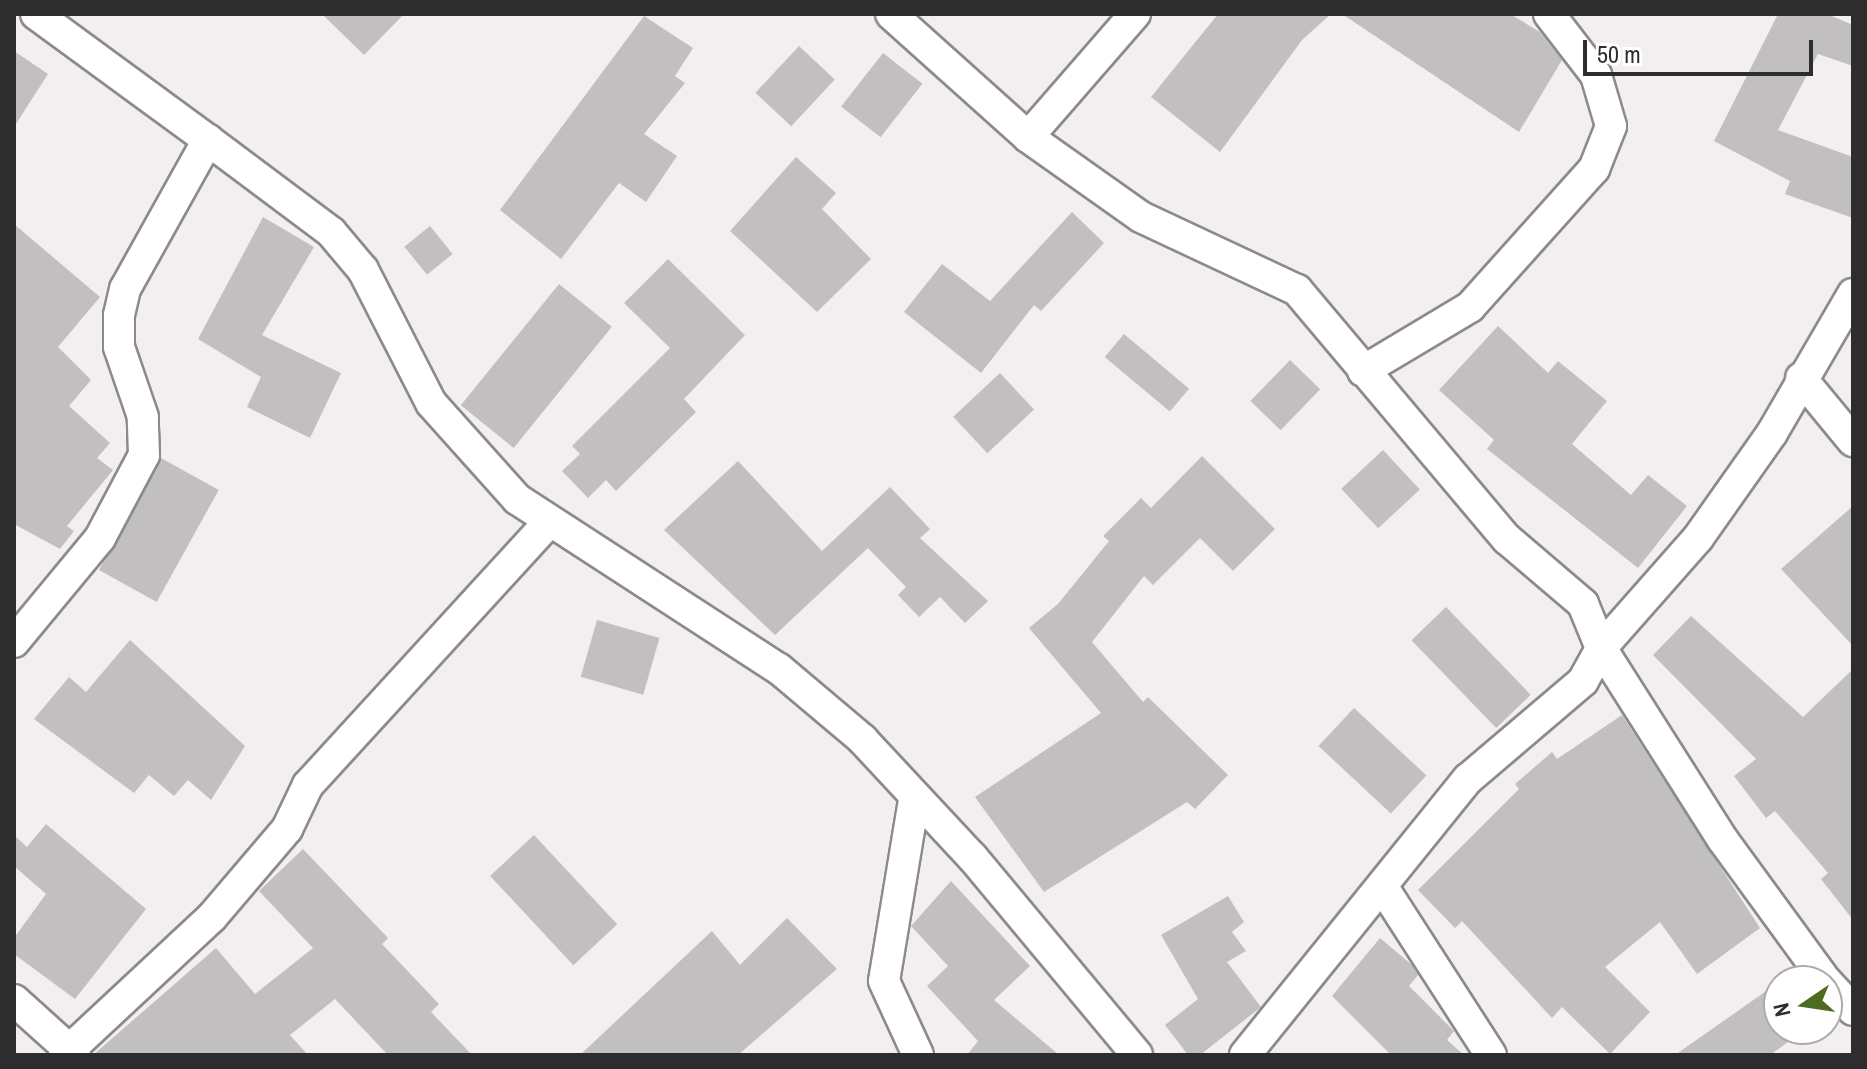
<!DOCTYPE html>
<html>
<head>
<meta charset="utf-8">
<style>
	body { margin:0 }
	#map { position:relative; width:1867px; height:1069px; overflow:hidden; background:#f3eff1; font-family:"Archivo Narrow",sans-serif }
	div>[style] { position:absolute }
	.building>* { inset:0; background:#c2bfc1; transform-origin:0 0 }
	.roads { filter:drop-shadow(2px 0 #8d8a8c) drop-shadow(-2px 0 #8d8a8c) drop-shadow(0 2px #8d8a8c) drop-shadow(0 -2px #8d8a8c) }
	.minor>* { height:30px; margin:-15px; padding:0 15px; transform-origin:15px; border-radius:15px; background:#fff }
	span { translate:-50% -50%; white-space:nowrap; text-align:center; line-height:1.15; -webkit-text-stroke:6px #fff; paint-order:stroke }
	.frame { position:absolute; inset:0; border:16px solid #2e2d2e; pointer-events:none }
	.north { position:absolute; left:1763px; top:965px; width:80px; height:80px; box-sizing:border-box; background:#fff; border:2px solid #ababab; border-radius:50%; rotate:257deg; font-size:22px; font-weight:700; line-height:32px; text-align:center; color:#2e2d2e }
	.north::after { content:''; display:block; margin:auto; width:28px; height:36px; background:#4d6c21; clip-path:polygon(50% 0,100% 100%,50% 72%,0 100%) }
	.scale { position:absolute; left:1583px; top:40px; width:230px; height:36px; box-sizing:border-box; border:4px solid #2e2d2e; border-top:0; padding-left:10px; font-size:24px; line-height:28px; white-space:nowrap; color:#2e2d2e; -webkit-text-stroke:6px #fff; paint-order:stroke }
</style>
</head>
<body>
<div id="map">
	<div class="building">
		<i style="clip-path:polygon(322px 14px,404px 14px,364px 55px)"></i>
		<i style="clip-path:polygon(1218px 14px,1331px 14px,1302px 40px,1220px 152px,1151px 97px)"></i>
		<i style="clip-path:polygon(1342px 14px,1510px 14px,1540px 32px,1562px 60px,1519px 132px)"></i>
		<i style="clip-path:polygon(1778px 14px,1827px 14px,1853px 25px,1853px 66px,1818px 54px,1778px 130px,1853px 157px,1853px 218px,1785px 194px,1790px 181px,1714px 141px)"></i>
		<i style="clip-path:polygon(644px 16px,693px 48px,675px 76px,685px 83px,644px 134px,677px 156px,646px 202px,619px 183px,561px 259px,500px 210px)"></i>
		<i style="left:799px;top:46px;width:49px;height:64px;rotate:43deg"></i>
		<i style="clip-path:polygon(14px 51px,48px 74px,14px 127px)"></i>
		<i style="left:883px;top:53px;width:50px;height:68px;rotate:38deg"></i>
		<i style="clip-path:polygon(796px 157px,836px 193px,822px 209px,871px 259px,817px 312px,730px 231px)"></i>
		<i style="clip-path:polygon(1072px 212px,1104px 243px,1041px 311px,1034px 305px,981px 373px,904px 312px,942px 264px,990px 301px)"></i>
		<i style="clip-path:polygon(263px 217px,314px 247px,262px 335px,341px 373px,310px 438px,247px 407px,261px 377px,198px 339px)"></i>
		<i style="clip-path:polygon(14px 224px,100px 297px,58px 347px,91px 380px,69px 406px,110px 443px,97px 458px,113px 470px,67px 526px,74px 531px,60px 549px,14px 524px)"></i>
		<i style="left:430px;top:226px;width:36px;height:33px;rotate:51deg"></i>
		<i style="clip-path:polygon(668px 259px,745px 335px,684px 399px,696px 412px,616px 491px,606px 480px,588px 498px,562px 471px,580px 454px,572px 446px,670px 348px,624px 303px)"></i>
		<i style="left:559px;top:284px;width:68px;height:156px;rotate:39deg"></i>
		<i style="clip-path:polygon(1498px 326px,1548px 373px,1558px 361px,1607px 401px,1572px 444px,1631px 495px,1648px 475px,1687px 506px,1638px 568px,1487px 449px,1494px 440px,1439px 390px)"></i>
		<i style="left:1124px;top:334px;width:85px;height:30px;rotate:40deg"></i>
		<i style="left:1290px;top:360px;width:42px;height:57px;rotate:44deg"></i>
		<i style="left:1000px;top:373px;width:50px;height:64px;rotate:47deg"></i>
		<i style="left:1383px;top:450px;width:54px;height:57px;rotate:47deg"></i>
		<i style="clip-path:polygon(1202px 456px,1275px 529px,1233px 571px,1200px 538px,1153px 585px,1144px 576px,1092px 642px,1143px 702px,1148px 697px,1228px 775px,1195px 809px,1187px 802px,1044px 892px,975px 797px,1101px 713px,1029px 628px,1058px 604px,1109px 541px,1103px 536px,1141px 498px,1151px 508px)"></i>
		<i style="left:161px;top:458px;width:66px;height:128px;rotate:29deg"></i>
		<i style="clip-path:polygon(738px 461px,822px 551px,890px 487px,930px 529px,920px 538px,988px 601px,965px 623px,940px 597px,919px 617px,898px 595px,906px 587px,868px 548px,775px 635px,664px 530px)"></i>
		<i style="clip-path:polygon(1853px 506px,1853px 646px,1781px 569px)"></i>
		<i style="left:1446px;top:607px;width:122px;height:48px;rotate:46deg"></i>
		<i style="clip-path:polygon(1691px 616px,1803px 717px,1853px 669px,1853px 920px,1821px 879px,1828px 873px,1775px 811px,1766px 818px,1734px 776px,1756px 759px,1653px 655px)"></i>
		<i style="left:597px;top:620px;width:65px;height:59px;rotate:16deg"></i>
		<i style="clip-path:polygon(130px 640px,245px 746px,211px 800px,188px 780px,174px 796px,149px 775px,134px 793px,34px 719px,69px 677px,86px 692px)"></i>
		<i style="left:1354px;top:708px;width:99px;height:52px;rotate:43deg"></i>
		<i style="clip-path:polygon(1622px 715px,1760px 928px,1697px 974px,1660px 922px,1605px 967px,1650px 1012px,1610px 1054px,1562px 1007px,1552px 1018px,1462px 921px,1455px 928px,1418px 890px,1519px 789px,1515px 784px,1552px 752px,1557px 759px)"></i>
		<i style="clip-path:polygon(46px 824px,146px 909px,75px 999px,14px 954px,14px 938px,46px 894px,14px 866px,14px 835px,27px 847px)"></i>
		<i style="left:534px;top:835px;width:122px;height:60px;rotate:47deg"></i>
		<i style="clip-path:polygon(303px 849px,388px 938px,382px 944px,439px 1004px,431px 1012px,472px 1055px,388px 1055px,335px 999px,290px 1035px,308px 1055px,93px 1055px,216px 948px,255px 994px,313px 948px,259px 891px)"></i>
		<i style="clip-path:polygon(951px 881px,1030px 966px,994px 1000px,1059px 1055px,967px 1055px,978px 1041px,927px 986px,948px 966px,911px 926px)"></i>
		<i style="clip-path:polygon(1228px 896px,1244px 922px,1232px 932px,1246px 951px,1227px 962px,1261px 1007px,1200px 1055px,1188px 1055px,1165px 1025px,1198px 999px,1161px 935px)"></i>
		<i style="clip-path:polygon(787px 918px,837px 969px,738px 1055px,580px 1055px,712px 931px,740px 965px)"></i>
		<i style="clip-path:polygon(1380px 938px,1412px 965px,1418px 975px,1409px 986px,1454px 1031px,1447px 1040px,1464px 1055px,1391px 1055px,1332px 996px)"></i>
		<i style="clip-path:polygon(1779px 982px,1779px 1029px,1806px 1029px,1770px 1055px,1675px 1055px)"></i>
	</div>
	<div class="roads">
		<div class="minor">
			<i style="left:891px;top:14px;width:184px;rotate:41.9deg"></i>
			<i style="left:1028px;top:137px;width:138px;rotate:35.3deg"></i>
			<i style="left:1141px;top:217px;width:172px;rotate:25.1deg"></i>
			<i style="left:1297px;top:290px;width:326px;rotate:49.9deg"></i>
			<i style="left:1507px;top:539px;width:100px;rotate:40.5deg"></i>
			<i style="left:1583px;top:604px;width:48px;rotate:67.8deg"></i>
			<i style="left:1601px;top:648px;width:227px;rotate:57.6deg"></i>
			<i style="left:1723px;top:840px;width:175px;rotate:53.9deg"></i>
			<i style="left:1028px;top:137px;width:163px;rotate:-49deg"></i>
			<i style="left:208px;top:140px;width:154px;rotate:36.8deg"></i>
			<i style="left:331px;top:232px;width:50px;rotate:49.9deg"></i>
			<i style="left:363px;top:270px;width:149px;rotate:62.9deg"></i>
			<i style="left:431px;top:403px;width:129px;rotate:48.1deg"></i>
			<i style="left:517px;top:499px;width:312px;rotate:33deg"></i>
			<i style="left:779px;top:669px;width:109px;rotate:40.1deg"></i>
			<i style="left:862px;top:739px;width:163px;rotate:47deg"></i>
			<i style="left:973px;top:858px;width:256px;rotate:50.2deg"></i>
			<i style="left:1363px;top:371px;width:125px;rotate:-30.9deg"></i>
			<i style="left:1470px;top:307px;width:186px;rotate:-48.1deg"></i>
			<i style="left:1594px;top:169px;width:46px;rotate:-68.4deg"></i>
			<i style="left:1611px;top:126px;width:53px;rotate:-106.4deg"></i>
			<i style="left:1596px;top:75px;width:77px;rotate:-127.6deg"></i>
			<i style="left:1801px;top:378px;width:82px;rotate:50.5deg"></i>
			<i style="left:14px;top:642px;width:135px;rotate:-50.4deg"></i>
			<i style="left:100px;top:538px;width:94px;rotate:-62.1deg"></i>
			<i style="left:144px;top:455px;width:38px;rotate:-92deg"></i>
			<i style="left:143px;top:417px;width:74px;rotate:-108.9deg"></i>
			<i style="left:119px;top:347px;width:32px;rotate:-90deg"></i>
			<i style="left:119px;top:315px;width:27px;rotate:-77deg"></i>
			<i style="left:125px;top:289px;width:171px;rotate:-60.9deg"></i>
			<i style="left:208px;top:140px;width:213px;rotate:-143.8deg"></i>
			<i style="left:914px;top:800px;width:183px;rotate:99.4deg"></i>
			<i style="left:884px;top:981px;width:81px;rotate:65.3deg"></i>
			<i style="left:1382px;top:886px;width:201px;rotate:57.2deg"></i>
			<i style="left:1827px;top:982px;width:38px;rotate:47deg"></i>
			<i style="left:14px;top:1000px;width:82px;rotate:42deg"></i>
			<i style="left:64px;top:1055px;width:202px;rotate:-43deg"></i>
			<i style="left:212px;top:917px;width:116px;rotate:-49.6deg"></i>
			<i style="left:287px;top:829px;width:49px;rotate:-64.5deg"></i>
			<i style="left:308px;top:785px;width:354px;rotate:-47.5deg"></i>
			<i style="left:1245px;top:1055px;width:355px;rotate:-51.1deg"></i>
			<i style="left:1468px;top:779px;width:151px;rotate:-40.4deg"></i>
			<i style="left:1583px;top:681px;width:38px;rotate:-61deg"></i>
			<i style="left:1601px;top:648px;width:147px;rotate:-48.6deg"></i>
			<i style="left:1698px;top:538px;width:128px;rotate:-54.8deg"></i>
			<i style="left:1772px;top:433px;width:161px;rotate:-59.8deg"></i>
		</div>
	</div>
	<div class="frame"></div>
	<div class="north">N</div>
	<div class="scale">50 m</div>
</div>
</body>
</html>
